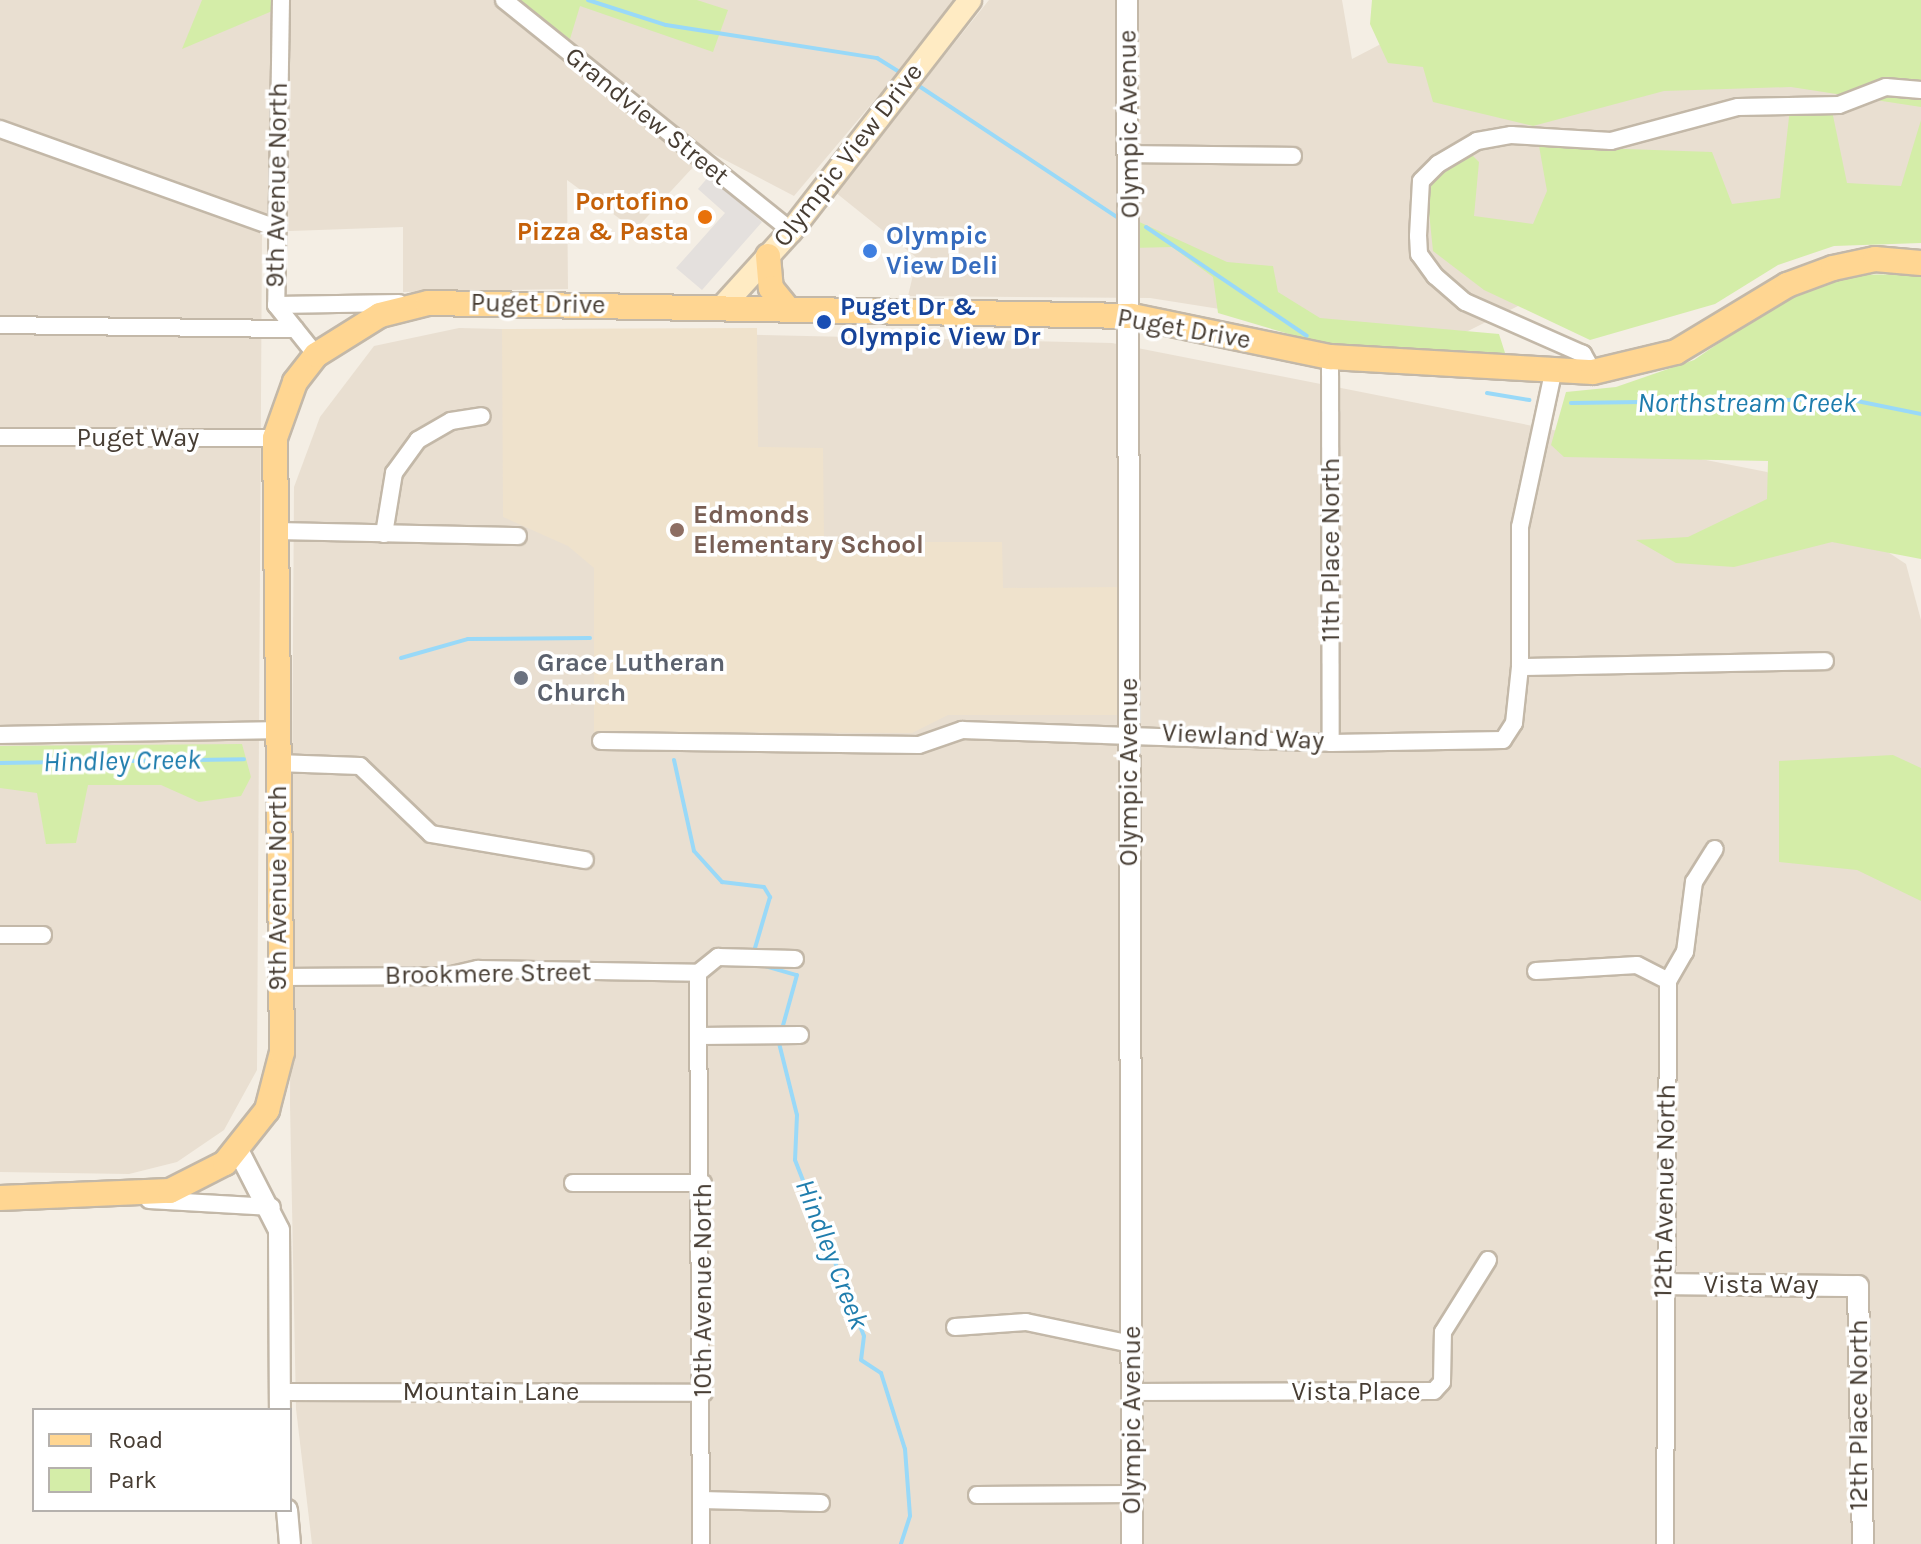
<!DOCTYPE html>
<html>
<head>
<meta charset="utf-8">
<style>
	body { margin:0 }
	#map { position:relative; width:1921px; height:1544px; overflow:hidden; background:#f4eee4; font-family:Karla,sans-serif }
	div>[style] { position:absolute }
	.residential>* { inset:0; background:#e9dfd1 }
	.education>* { inset:0; background:#efe2cc }
	.green>* { inset:0; background:#d4eda8 }
	.parking>* { inset:0; background:#e4e0dd }
	.stream>* { height:4px; margin:-2px; padding:0 2px; transform-origin:2px; border-radius:2px; background:#99d9f8 }
	.roads { filter:drop-shadow(2px 0 #c3b8a8) drop-shadow(-2px 0 #c3b8a8) drop-shadow(0 2px #c3b8a8) drop-shadow(0 -2px #c3b8a8) }
	.minor>* { height:16px; margin:-8px; padding:0 8px; transform-origin:8px; border-radius:8px; background:#fff }
	.tertiary>* { height:20px; margin:-10px; padding:0 10px; transform-origin:10px; border-radius:10px; background:#fff }
	.secondary>* { height:22px; margin:-11px; padding:0 11px; transform-origin:11px; border-radius:11px; background:#ffebc3 }
	.primary>* { height:24px; margin:-12px; padding:0 12px; transform-origin:12px; border-radius:12px; background:#ffd692 }
	.dots>* { width:22px; height:22px; translate:-50% -50%; box-sizing:border-box; border:4px solid #fff; border-radius:50% }
	span { translate:-50% -50%; white-space:nowrap; text-align:center; line-height:1.15; -webkit-text-stroke:7px #fff; paint-order:stroke }
	.street-label { font-size:26px; color:#473d33 }
	.food-label { font-size:26px; color:#c56008; font-weight:700 }
	.right { translate:-100% -50%; text-align:right }
	.shop-label { font-size:26px; color:#366cbe; font-weight:700 }
	.left { translate:0 -50%; text-align:left }
	.transit-label { font-size:26px; color:#164399; font-weight:700 }
	.education-label { font-size:26px; color:#785e54; font-weight:700 }
	.worship-label { font-size:26px; color:#5b616d; font-weight:700 }
	.water-label { font-size:28px; color:#1f7dad; font-style:italic }
	.legend { position:absolute; left:32px; top:1408px; width:260px; height:104px; box-sizing:border-box; background:#fff; border:2px solid #b5b1ad; margin:0; padding:10px 14px; list-style:none; font-size:24px; color:#473d33 }
	.legend li { display:flex; align-items:center; gap:16px; height:40px }
	.legend b { width:40px; border:2px solid #b5b1ad }
</style>
</head>
<body>
<div id="map">
	<div class="residential">
		<i style="clip-path:polygon(0 0,959px 0,794px 196px,708px 151px,635px 230px,567px 180px,568px 289px,403px 292px,403px 227px,262px 232px,257px 1070px,224px 1130px,177px 1162px,129px 1174px,0 1172px)"></i>
		<i style="clip-path:polygon(989px 0,1342px 0,1352px 59px,1402px 33px,1921px 0,1921px 226px,1624px 253px,1468px 331px,1352px 330px,1150px 298px,908px 296px,917px 258px,835px 192px)"></i>
		<i style="clip-path:polygon(459px 328px,1112px 343px,1767px 472px,1906px 564px,1921px 620px,1921px 1544px,312px 1544px,296px 1409px,290px 1104px,294px 487px,320px 417px,374px 346px)"></i>
	</div>
	<div class="education">
		<i style="clip-path:polygon(757px 328px,758px 447px,823px 448px,824px 542px,1002px 542px,1003px 588px,1122px 587px,1122px 715px,948px 715px,912px 733px,594px 732px,594px 568px,568px 546px,503px 517px,502px 329px)"></i>
	</div>
	<div class="green">
		<i style="clip-path:polygon(202px 0,278px 0,277px 9px,182px 49px)"></i>
		<i style="clip-path:polygon(516px 0,697px 0,728px 10px,713px 52px,580px 6px,570px 39px)"></i>
		<i style="clip-path:polygon(1372px 0,1921px 0,1921px 107px,1791px 87px,1664px 91px,1533px 126px,1433px 102px,1423px 67px,1388px 63px,1370px 24px)"></i>
		<i style="clip-path:polygon(1831px 106px,1847px 183px,1901px 186px,1921px 120px,1921px 243px,1834px 246px,1778px 265px,1715px 304px,1590px 340px,1484px 290px,1433px 251px,1426px 183px,1471px 154px,1479px 162px,1474px 216px,1533px 224px,1547px 191px,1539px 146px,1712px 152px,1732px 204px,1780px 198px,1790px 108px)"></i>
		<i style="clip-path:polygon(1135px 220px,1227px 262px,1273px 266px,1278px 292px,1320px 318px,1499px 334px,1506px 356px,1413px 357px,1316px 342px,1218px 313px,1213px 277px,1172px 247px,1131px 248px)"></i>
		<i style="clip-path:polygon(1921px 274px,1921px 559px,1832px 542px,1734px 567px,1676px 563px,1636px 540px,1688px 537px,1767px 499px,1768px 461px,1564px 457px,1551px 445px,1566px 392px,1616px 387px,1694px 360px,1770px 308px,1843px 275px)"></i>
		<i style="clip-path:polygon(242px 744px,251px 777px,241px 796px,199px 802px,161px 785px,88px 785px,76px 843px,46px 844px,37px 793px,0 788px,0 746px)"></i>
		<i style="clip-path:polygon(1893px 755px,1921px 768px,1921px 901px,1857px 870px,1779px 862px,1779px 761px)"></i>
	</div>
	<div class="parking">
		<i style="clip-path:polygon(709px 176px,762px 222px,702px 290px,676px 268px,725px 213px,698px 189px)"></i>
	</div>
	<div class="stream">
		<i style="left:588px;top:0;width:82px;rotate:17.8deg"></i>
		<i style="left:666px;top:25px;width:214px;rotate:8.9deg"></i>
		<i style="left:877px;top:58px;width:25px;rotate:32deg"></i>
		<i style="left:919px;top:86px;width:237px;rotate:33.5deg"></i>
		<i style="left:1146px;top:227px;width:194px;rotate:34.1deg"></i>
		<i style="left:1487px;top:393px;width:43px;rotate:9.5deg"></i>
		<i style="left:1571px;top:403px;width:276px;rotate:-0.8deg"></i>
		<i style="left:1847px;top:399px;width:76px;rotate:11.5deg"></i>
		<i style="left:401px;top:658px;width:70px;rotate:-15.8deg"></i>
		<i style="left:468px;top:639px;width:122px;rotate:-0.5deg"></i>
		<i style="left:674px;top:760px;width:93px;rotate:77.6deg"></i>
		<i style="left:694px;top:851px;width:42px;rotate:47.9deg"></i>
		<i style="left:722px;top:882px;width:42px;rotate:6.8deg"></i>
		<i style="left:764px;top:887px;width:12px;rotate:59deg"></i>
		<i style="left:770px;top:897px;width:53px;rotate:106.4deg"></i>
		<i style="left:0;top:763px;width:244px;rotate:-0.9deg"></i>
		<i style="left:761px;top:965px;width:37px;rotate:16deg"></i>
		<i style="left:797px;top:975px;width:56px;rotate:105.5deg"></i>
		<i style="left:779px;top:1043px;width:74px;rotate:76deg"></i>
		<i style="left:797px;top:1115px;width:45px;rotate:92.5deg"></i>
		<i style="left:795px;top:1160px;width:189px;rotate:68.6deg"></i>
		<i style="left:864px;top:1336px;width:24px;rotate:97deg"></i>
		<i style="left:861px;top:1360px;width:24px;rotate:33deg"></i>
		<i style="left:881px;top:1373px;width:80px;rotate:72.5deg"></i>
		<i style="left:905px;top:1449px;width:67px;rotate:85.7deg"></i>
		<i style="left:910px;top:1516px;width:29px;rotate:108deg"></i>
	</div>
	<div class="roads">
		<div class="minor">
			<i style="left:281px;top:0;width:305px;rotate:90.9deg"></i>
			<i style="left:276px;top:305px;width:64px;rotate:51.3deg"></i>
			<i style="left:504px;top:0;width:368px;rotate:38.8deg"></i>
			<i style="left:0;top:129px;width:290px;rotate:19.7deg"></i>
			<i style="left:1130px;top:154px;width:163px;rotate:0.7deg"></i>
			<i style="left:276px;top:305px;width:123px;rotate:-0.9deg"></i>
			<i style="left:0;top:325px;width:295px;rotate:0.8deg"></i>
			<i style="left:1330px;top:357px;width:386px;rotate:89.9deg"></i>
			<i style="left:1593px;top:372px;width:21px;rotate:-119deg"></i>
			<i style="left:1583px;top:354px;width:129px;rotate:-156.2deg"></i>
			<i style="left:1465px;top:302px;width:40px;rotate:-139deg"></i>
			<i style="left:1435px;top:276px;width:27px;rotate:-126deg"></i>
			<i style="left:1419px;top:254px;width:18px;rotate:-93deg"></i>
			<i style="left:1418px;top:236px;width:55px;rotate:-86.9deg"></i>
			<i style="left:1421px;top:181px;width:24px;rotate:-45deg"></i>
			<i style="left:1438px;top:164px;width:45px;rotate:-30.5deg"></i>
			<i style="left:1477px;top:141px;width:35px;rotate:-10deg"></i>
			<i style="left:1511px;top:135px;width:100px;rotate:3.4deg"></i>
			<i style="left:1611px;top:141px;width:131px;rotate:-15deg"></i>
			<i style="left:1738px;top:107px;width:101px;rotate:-1.1deg"></i>
			<i style="left:1839px;top:105px;width:50px;rotate:-21deg"></i>
			<i style="left:1886px;top:87px;width:35px;rotate:5deg"></i>
			<i style="left:0;top:437px;width:275px;rotate:0.2deg"></i>
			<i style="left:273px;top:531px;width:245px;rotate:1.2deg"></i>
			<i style="left:384px;top:534px;width:62px;rotate:-80.7deg"></i>
			<i style="left:394px;top:473px;width:41px;rotate:-54deg"></i>
			<i style="left:418px;top:440px;width:38px;rotate:-30deg"></i>
			<i style="left:451px;top:421px;width:31px;rotate:-9deg"></i>
			<i style="left:1520px;top:667px;width:305px;rotate:-1.1deg"></i>
			<i style="left:0;top:735px;width:276px;rotate:-1deg"></i>
			<i style="left:601px;top:741px;width:318px;rotate:0.7deg"></i>
			<i style="left:919px;top:745px;width:46px;rotate:-19.2deg"></i>
			<i style="left:962px;top:730px;width:369px;rotate:2deg"></i>
			<i style="left:1331px;top:743px;width:172px;rotate:-1deg"></i>
			<i style="left:1503px;top:740px;width:20px;rotate:-57deg"></i>
			<i style="left:1514px;top:723px;width:56px;rotate:-83.9deg"></i>
			<i style="left:1520px;top:667px;width:140px;rotate:-90deg"></i>
			<i style="left:1520px;top:527px;width:157px;rotate:-77.9deg"></i>
			<i style="left:277px;top:763px;width:83px;rotate:2.1deg"></i>
			<i style="left:360px;top:766px;width:98px;rotate:43.8deg"></i>
			<i style="left:431px;top:834px;width:156px;rotate:9.6deg"></i>
			<i style="left:0;top:935px;width:43px"></i>
			<i style="left:1536px;top:971px;width:101px;rotate:-3.4deg"></i>
			<i style="left:1637px;top:965px;width:35px;rotate:27deg"></i>
			<i style="left:698px;top:973px;width:571px;rotate:89.7deg"></i>
			<i style="left:698px;top:973px;width:26px;rotate:-39deg"></i>
			<i style="left:718px;top:957px;width:77px;rotate:1.5deg"></i>
			<i style="left:278px;top:977px;width:169px;rotate:-0.3deg"></i>
			<i style="left:447px;top:976px;width:32px;rotate:-13deg"></i>
			<i style="left:478px;top:969px;width:220px;rotate:1deg"></i>
			<i style="left:699px;top:1036px;width:101px;rotate:-0.6deg"></i>
			<i style="left:573px;top:1183px;width:130px"></i>
			<i style="left:149px;top:1200px;width:123px;rotate:3.3deg"></i>
			<i style="left:955px;top:1327px;width:71px;rotate:-4deg"></i>
			<i style="left:1026px;top:1322px;width:107px;rotate:11.8deg"></i>
			<i style="left:279px;top:1392px;width:425px;rotate:0.1deg"></i>
			<i style="left:1130px;top:1392px;width:304px;rotate:-0.2deg"></i>
			<i style="left:1434px;top:1391px;width:12px;rotate:-48deg"></i>
			<i style="left:1442px;top:1382px;width:50px;rotate:-88.9deg"></i>
			<i style="left:1443px;top:1332px;width:85px;rotate:-58deg"></i>
			<i style="left:977px;top:1495px;width:155px;rotate:-0.4deg"></i>
			<i style="left:701px;top:1500px;width:120px;rotate:1.4deg"></i>
			<i style="left:1665px;top:1544px;width:563px;rotate:-89.69deg"></i>
			<i style="left:1668px;top:981px;width:34px;rotate:-60deg"></i>
			<i style="left:1685px;top:952px;width:71px;rotate:-82.7deg"></i>
			<i style="left:1694px;top:882px;width:39px;rotate:-58deg"></i>
		</div>
		<div class="tertiary">
			<i style="left:1127px;top:0;width:1544px;rotate:89.81deg"></i>
			<i style="left:238px;top:1150px;width:90px;rotate:62.9deg"></i>
			<i style="left:279px;top:1230px;width:180px;rotate:89.7deg"></i>
			<i style="left:1664px;top:1284px;width:194px;rotate:0.6deg"></i>
			<i style="left:1858px;top:1286px;width:258px;rotate:88.9deg"></i>
			<i style="left:287px;top:1510px;width:34px;rotate:85deg"></i>
		</div>
		<div class="secondary">
			<i style="left:722px;top:307px;width:103px;rotate:-47.8deg"></i>
			<i style="left:791px;top:231px;width:292px;rotate:-52.2deg"></i>
		</div>
		<div class="primary">
			<i style="left:768px;top:256px;width:32px;rotate:85deg"></i>
			<i style="left:771px;top:288px;width:26px;rotate:51deg"></i>
			<i style="left:0;top:1198px;width:170px;rotate:-2.4deg"></i>
			<i style="left:170px;top:1191px;width:62px;rotate:-27deg"></i>
			<i style="left:225px;top:1163px;width:68px;rotate:-51.6deg"></i>
			<i style="left:267px;top:1110px;width:60px;rotate:-75.5deg"></i>
			<i style="left:282px;top:1052px;width:614px;rotate:-90.65deg"></i>
			<i style="left:275px;top:438px;width:59px;rotate:-70.3deg"></i>
			<i style="left:295px;top:382px;width:34px;rotate:-52deg"></i>
			<i style="left:316px;top:355px;width:75px;rotate:-32deg"></i>
			<i style="left:380px;top:315px;width:49px;rotate:-14deg"></i>
			<i style="left:428px;top:303px;width:704px;rotate:1.06deg"></i>
			<i style="left:1132px;top:316px;width:202px;rotate:11.7deg"></i>
			<i style="left:1330px;top:357px;width:263px;rotate:3.3deg"></i>
			<i style="left:1593px;top:372px;width:85px;rotate:-13.5deg"></i>
			<i style="left:1676px;top:352px;width:130px;rotate:-31.1deg"></i>
			<i style="left:1787px;top:285px;width:49px;rotate:-20.3deg"></i>
			<i style="left:1833px;top:268px;width:43px;rotate:-12.1deg"></i>
			<i style="left:1875px;top:259px;width:46px;rotate:5deg"></i>
		</div>
	</div>
	<div class="dots">
		<i style="left:705px;top:217px;background:#e8710a"></i>
		<i style="left:870px;top:251px;background:#3f7fe0"></i>
		<i style="left:824px;top:322px;background:#1a4fb4"></i>
		<i style="left:677px;top:530px;background:#8d6e63"></i>
		<i style="left:521px;top:678px;background:#6b7280"></i>
	</div>
	<div class="street-label">
		<span style="left:647px;top:116px;rotate:39deg">Grandview Street</span>
		<span style="left:1129px;top:124px;rotate:-91deg">Olympic Avenue</span>
		<span style="left:848px;top:155px;rotate:-52deg">Olympic View Drive</span>
		<span style="left:277px;top:185px;rotate:-89deg">9th Avenue North</span>
		<span style="left:538px;top:304px;rotate:1deg">Puget Drive</span>
		<span style="left:1184px;top:329px;rotate:10deg">Puget Drive</span>
		<span style="left:138px;top:438px">Puget Way</span>
		<span style="left:1331px;top:550px;rotate:-90deg">11th Place North</span>
		<span style="left:1243px;top:737px;rotate:3deg">Viewland Way</span>
		<span style="left:1129px;top:772px;rotate:-90deg">Olympic Avenue</span>
		<span style="left:278px;top:888px;rotate:-90deg">9th Avenue North</span>
		<span style="left:488px;top:974px;rotate:-1deg">Brookmere Street</span>
		<span style="left:1665px;top:1191px;rotate:-89deg">12th Avenue North</span>
		<span style="left:1761px;top:1285px">Vista Way</span>
		<span style="left:703px;top:1290px;rotate:-90deg">10th Avenue North</span>
		<span style="left:491px;top:1392px">Mountain Lane</span>
		<span style="left:1356px;top:1392px">Vista Place</span>
		<span style="left:1859px;top:1415px;rotate:-90deg">12th Place North</span>
		<span style="left:1132px;top:1420px;rotate:-90deg">Olympic Avenue</span>
	</div>
	<div class="food-label">
		<span class="right" style="left:689px;top:217px">Portofino<br>Pizza &amp; Pasta</span>
	</div>
	<div class="shop-label">
		<span class="left" style="left:886px;top:251px">Olympic<br>View Deli</span>
	</div>
	<div class="transit-label">
		<span class="left" style="left:840px;top:322px">Puget Dr &amp;<br>Olympic View Dr</span>
	</div>
	<div class="education-label">
		<span class="left" style="left:693px;top:530px">Edmonds<br>Elementary School</span>
	</div>
	<div class="worship-label">
		<span class="left" style="left:537px;top:678px">Grace Lutheran<br>Church</span>
	</div>
	<div class="water-label">
		<span style="left:1747px;top:403px">Northstream Creek</span>
		<span style="left:122px;top:761px;rotate:-1deg">Hindley Creek</span>
		<span style="left:832px;top:1254px;rotate:69deg">Hindley Creek</span>
	</div>
	<ul class="legend">
	<li><b style="height:10px;background:#ffd692"></b>Road</li>
	<li><b style="height:22px;background:#d4eda8"></b>Park</li>
	</ul>
</div>
</body>
</html>
